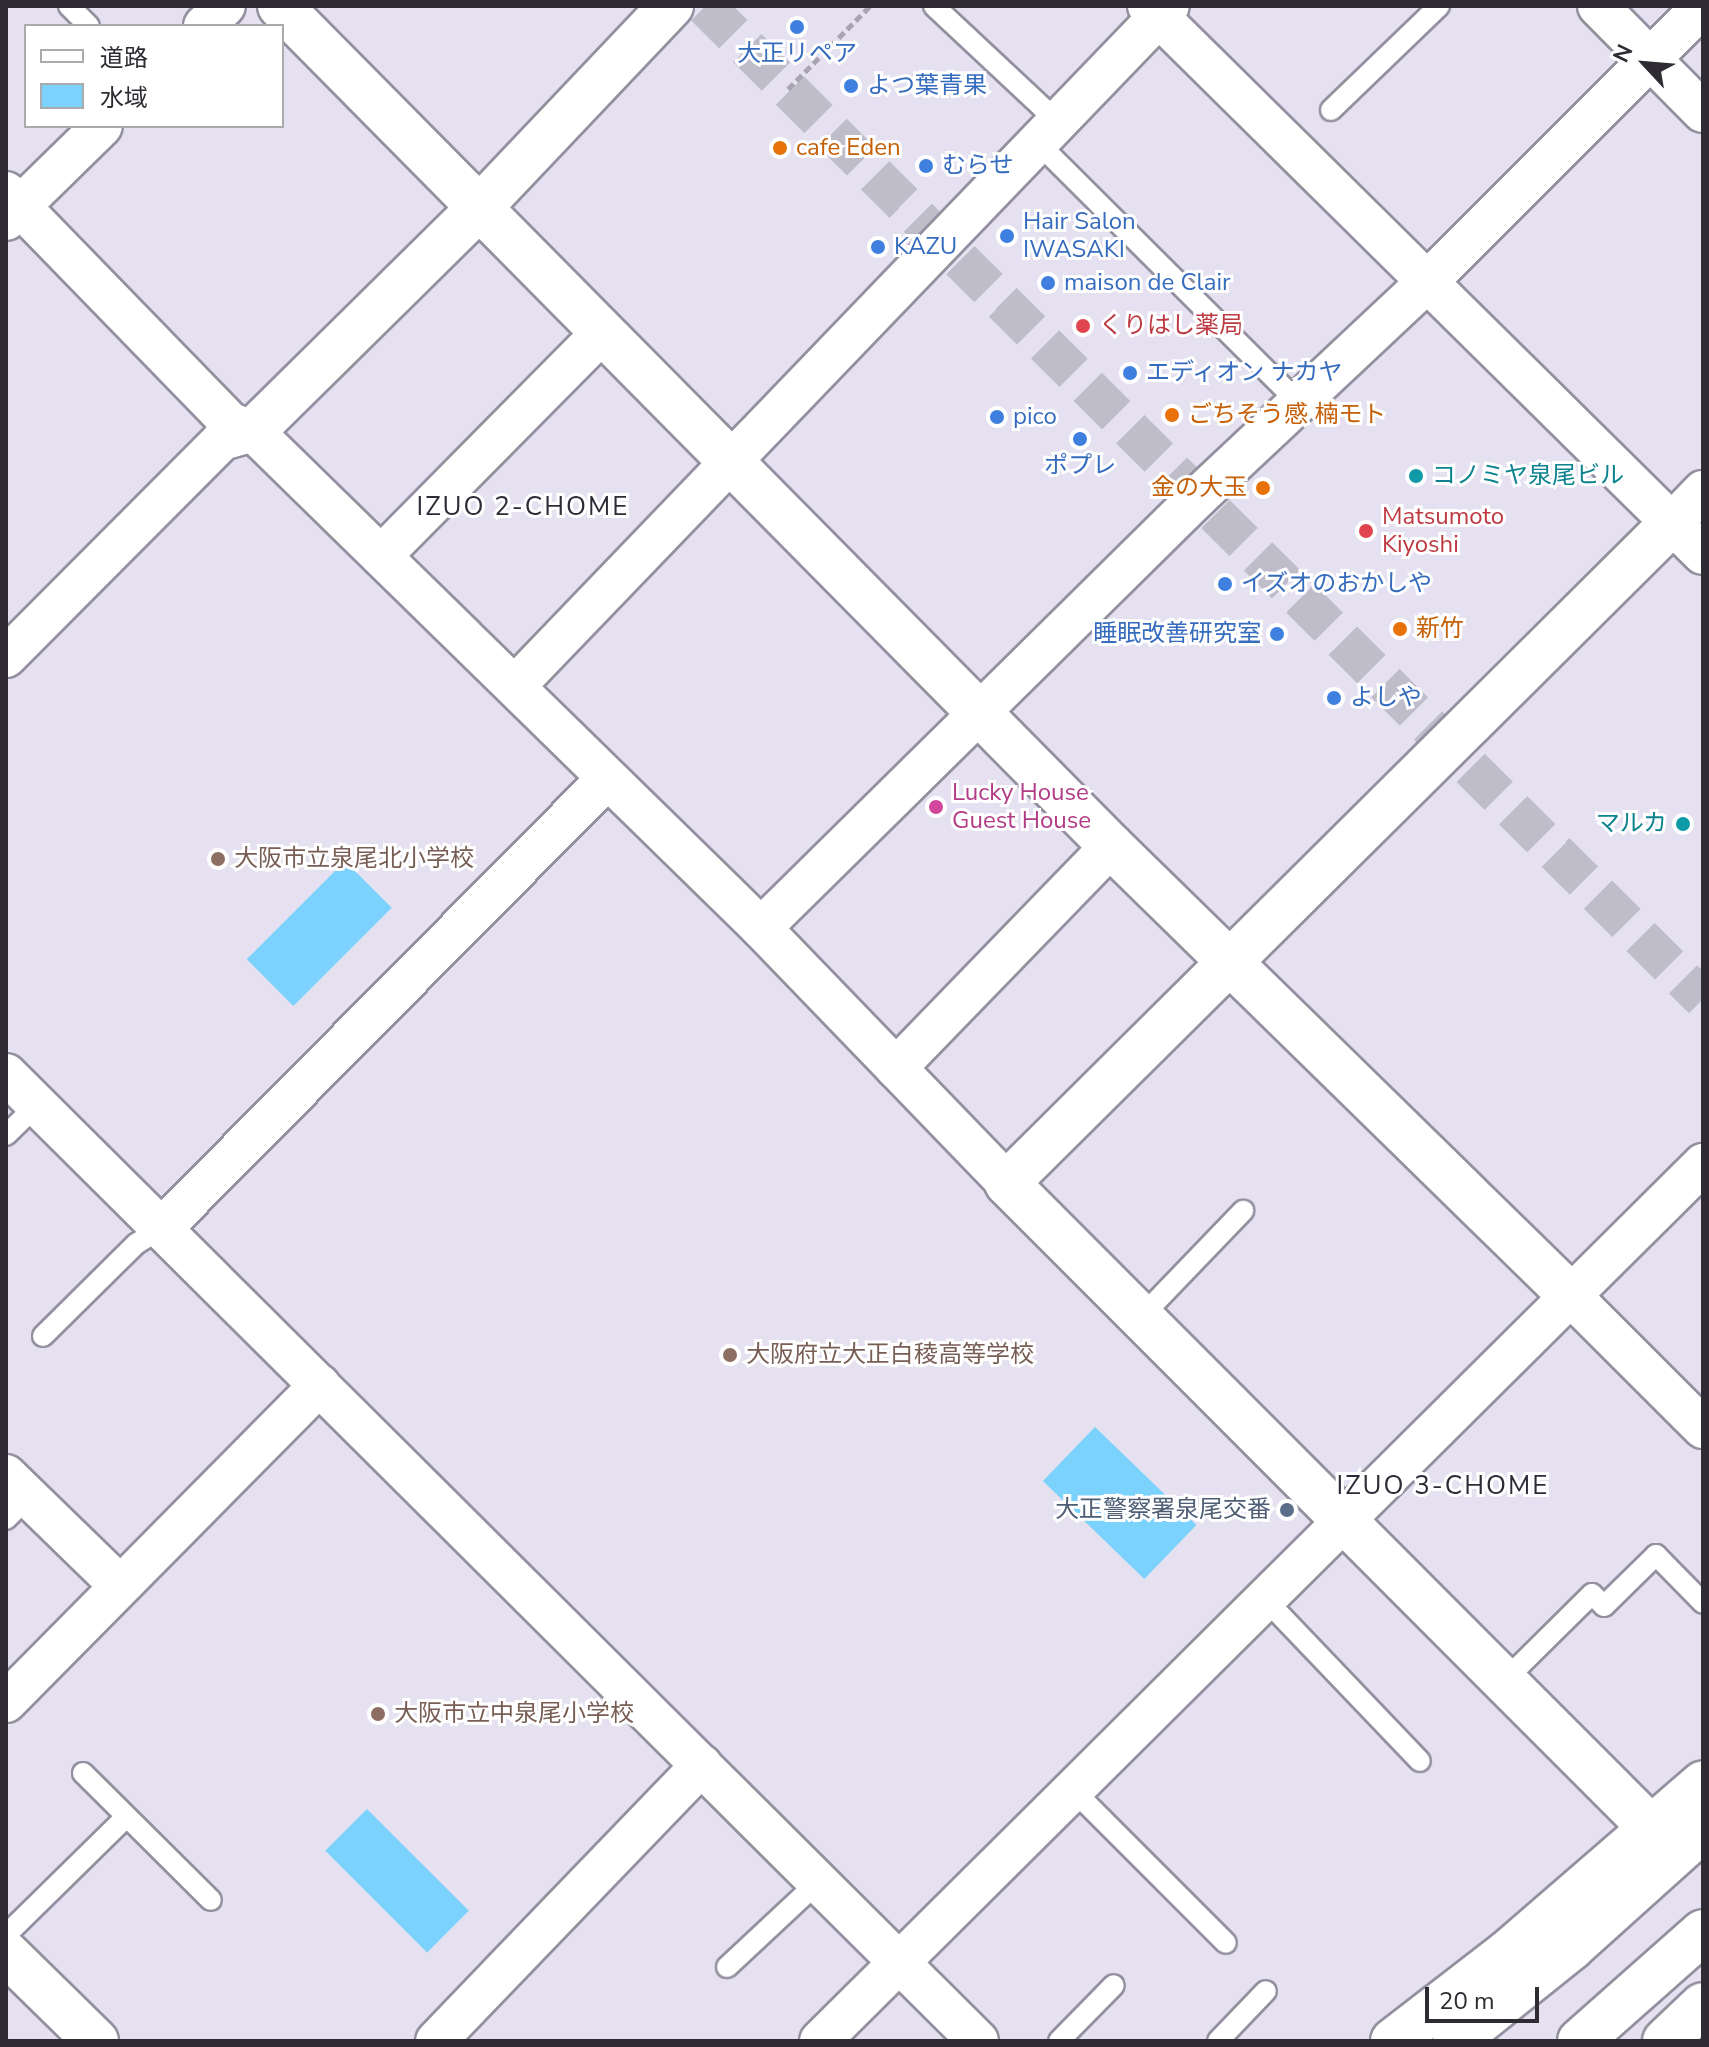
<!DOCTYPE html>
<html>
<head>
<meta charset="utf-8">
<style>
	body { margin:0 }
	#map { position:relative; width:1709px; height:2047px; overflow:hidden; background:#e5e1f1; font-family:"Nunito Sans","Noto Sans JP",sans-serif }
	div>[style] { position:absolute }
	.water>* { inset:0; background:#7bd2fc; transform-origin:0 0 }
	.street-tunnel>* { height:40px; margin-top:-20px; transform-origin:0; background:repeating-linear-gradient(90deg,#c0bdcb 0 40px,transparent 0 60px) }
	.path>* { height:5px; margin-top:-2.5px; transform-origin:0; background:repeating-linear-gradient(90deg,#a8a5b1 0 8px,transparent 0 12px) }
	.roads { filter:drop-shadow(2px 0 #94909f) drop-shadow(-2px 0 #94909f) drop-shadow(0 2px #94909f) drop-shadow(0 -2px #94909f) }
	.lane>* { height:20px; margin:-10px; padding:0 10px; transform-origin:10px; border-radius:10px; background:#fff }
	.street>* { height:40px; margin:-20px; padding:0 20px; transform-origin:20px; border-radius:20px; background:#fff }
	.secondary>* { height:44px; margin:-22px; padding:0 22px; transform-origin:22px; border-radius:22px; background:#fff }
	.primary>* { height:44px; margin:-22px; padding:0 22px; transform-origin:22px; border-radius:22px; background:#fff }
	.highway>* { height:44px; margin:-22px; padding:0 22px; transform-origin:22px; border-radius:22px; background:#fff }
	.dots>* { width:22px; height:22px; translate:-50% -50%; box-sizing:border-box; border:4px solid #fff; border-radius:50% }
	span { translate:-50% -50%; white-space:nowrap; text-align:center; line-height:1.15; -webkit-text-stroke:6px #fff; paint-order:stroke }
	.shop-label { font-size:24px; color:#366cbe }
	.left { translate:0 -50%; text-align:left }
	.right { translate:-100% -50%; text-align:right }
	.food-label { font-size:24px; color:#c56008 }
	.health-label { font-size:24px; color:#be3a42 }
	.culture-label { font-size:24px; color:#0d838f }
	.hotel-label { font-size:24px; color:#b23c85 }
	.education-label { font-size:24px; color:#785e54 }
	.service-label { font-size:24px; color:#4e5e75 }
	.neighbourhood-label { font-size:26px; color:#2e2b37; letter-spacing:2px }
	.frame { position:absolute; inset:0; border:8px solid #2e2c32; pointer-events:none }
	.legend { position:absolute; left:24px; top:24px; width:260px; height:104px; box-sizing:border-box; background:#fff; border:2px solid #ababad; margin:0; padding:10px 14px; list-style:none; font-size:24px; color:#2e2c32 }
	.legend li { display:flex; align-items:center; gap:16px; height:40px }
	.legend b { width:40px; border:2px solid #ababad }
	.north { position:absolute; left:1605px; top:24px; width:80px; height:80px; -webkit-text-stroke:6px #fff; paint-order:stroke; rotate:296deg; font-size:22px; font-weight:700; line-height:32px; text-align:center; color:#2e2c32 }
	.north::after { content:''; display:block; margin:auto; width:28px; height:36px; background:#2e2c32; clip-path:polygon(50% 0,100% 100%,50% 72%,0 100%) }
	.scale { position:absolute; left:1425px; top:1987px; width:114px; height:36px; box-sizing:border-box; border:4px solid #2e2c32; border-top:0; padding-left:10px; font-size:24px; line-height:28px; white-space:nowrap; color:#2e2c32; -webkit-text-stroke:6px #fff; paint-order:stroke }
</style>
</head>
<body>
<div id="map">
	<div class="water">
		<i style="left:345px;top:861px;width:66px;height:139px;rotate:45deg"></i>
		<i style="left:1095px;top:1427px;width:141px;height:75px;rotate:44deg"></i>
		<i style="left:367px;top:1809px;width:144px;height:59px;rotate:45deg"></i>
	</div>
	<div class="street-tunnel">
		<i style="left:705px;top:6px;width:1408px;rotate:44.86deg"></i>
	</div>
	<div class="path">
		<i style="left:788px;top:89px;width:117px;rotate:-45.3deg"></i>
	</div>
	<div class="roads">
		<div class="lane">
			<i style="left:69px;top:6px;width:28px;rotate:45deg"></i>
			<i style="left:934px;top:6px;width:168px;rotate:43.1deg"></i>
			<i style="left:1331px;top:110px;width:150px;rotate:-43.9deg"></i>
			<i style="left:1037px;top:142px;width:371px;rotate:44.9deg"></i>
			<i style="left:6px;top:1135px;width:43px;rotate:-44.1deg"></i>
			<i style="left:1140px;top:1318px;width:149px;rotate:-46.1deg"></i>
			<i style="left:43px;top:1336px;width:131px;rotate:-44.7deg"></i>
			<i style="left:136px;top:1244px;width:31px;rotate:-32deg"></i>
			<i style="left:6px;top:1519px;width:31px;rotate:-45deg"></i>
			<i style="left:1265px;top:1599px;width:224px;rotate:46.3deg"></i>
			<i style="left:1503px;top:1682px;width:125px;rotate:-44.7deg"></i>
			<i style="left:1592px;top:1594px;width:17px;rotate:45deg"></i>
			<i style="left:1604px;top:1606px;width:73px;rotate:-44.4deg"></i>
			<i style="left:1656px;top:1555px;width:67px;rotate:45.6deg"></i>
			<i style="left:83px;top:1773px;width:180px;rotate:44.8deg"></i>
			<i style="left:1073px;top:1790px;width:216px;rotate:45deg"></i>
			<i style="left:6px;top:1935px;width:168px;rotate:-44.5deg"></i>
			<i style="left:727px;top:1967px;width:125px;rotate:-43deg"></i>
			<i style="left:1059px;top:2041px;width:78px;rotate:-45.5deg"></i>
			<i style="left:1218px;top:2041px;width:69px;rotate:-46.2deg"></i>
		</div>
		<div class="street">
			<i style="left:1148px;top:6px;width:780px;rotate:44.64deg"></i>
			<i style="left:1598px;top:6px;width:149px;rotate:45.3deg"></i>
			<i style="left:204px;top:26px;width:29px;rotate:-44deg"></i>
			<i style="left:6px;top:192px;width:322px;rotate:45.8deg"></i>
			<i style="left:231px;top:423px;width:23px;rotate:20deg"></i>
			<i style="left:253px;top:431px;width:711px;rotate:44.37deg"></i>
			<i style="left:761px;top:928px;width:354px;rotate:46deg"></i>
			<i style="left:6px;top:220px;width:134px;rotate:-44.4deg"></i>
			<i style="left:1672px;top:523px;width:45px;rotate:-45.9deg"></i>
			<i style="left:381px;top:556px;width:314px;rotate:-45.3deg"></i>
			<i style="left:6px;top:657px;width:306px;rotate:-45.1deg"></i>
			<i style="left:222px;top:440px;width:32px;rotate:-16deg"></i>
			<i style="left:515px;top:686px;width:943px;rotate:-46.12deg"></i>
			<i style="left:761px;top:928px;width:614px;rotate:-44.6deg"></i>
			<i style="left:1198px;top:497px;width:314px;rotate:-43.2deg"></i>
			<i style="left:1427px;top:282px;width:390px;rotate:-45deg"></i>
			<i style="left:896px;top:1068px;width:309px;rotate:-45.9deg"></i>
			<i style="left:6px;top:1074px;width:1371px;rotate:44.85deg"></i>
			<i style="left:162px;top:1228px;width:632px;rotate:-45.26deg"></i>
			<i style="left:1570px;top:1295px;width:188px;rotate:45deg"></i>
			<i style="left:6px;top:1475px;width:159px;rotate:44.2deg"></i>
			<i style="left:6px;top:1702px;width:446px;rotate:-45.3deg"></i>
			<i style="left:436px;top:2041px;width:383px;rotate:-46.1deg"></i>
			<i style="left:820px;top:2041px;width:1245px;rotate:-44.8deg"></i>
		</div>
		<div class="secondary">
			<i style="left:280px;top:6px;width:1182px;rotate:45.31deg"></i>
			<i style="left:1111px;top:846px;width:642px;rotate:44.37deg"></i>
			<i style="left:253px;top:431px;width:317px;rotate:-44.6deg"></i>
			<i style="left:479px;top:208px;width:279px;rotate:-46.5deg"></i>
			<i style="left:1651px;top:1828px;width:911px;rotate:-134.96deg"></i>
			<i style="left:1007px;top:1183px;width:937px;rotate:-44.78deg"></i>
			<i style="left:1393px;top:2041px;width:144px;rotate:-37.7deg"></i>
			<i style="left:1507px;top:1953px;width:259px;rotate:-40.9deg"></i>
			<i style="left:1665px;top:2041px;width:52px;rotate:-43.5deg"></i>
		</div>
		<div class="primary">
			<i style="left:6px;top:1953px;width:126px;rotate:44.4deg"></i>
		</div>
		<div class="highway">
			<i style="left:1455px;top:2041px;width:149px;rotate:-38.7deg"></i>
			<i style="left:1571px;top:1948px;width:178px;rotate:-42deg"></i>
			<i style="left:1580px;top:2041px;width:164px;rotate:-41.5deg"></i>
		</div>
	</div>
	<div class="dots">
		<i style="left:797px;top:27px;background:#3f7fe0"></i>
		<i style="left:851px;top:86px;background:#3f7fe0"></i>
		<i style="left:780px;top:148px;background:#e8710a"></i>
		<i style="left:926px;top:166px;background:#3f7fe0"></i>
		<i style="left:1007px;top:236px;background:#3f7fe0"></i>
		<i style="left:878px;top:247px;background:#3f7fe0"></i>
		<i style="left:1048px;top:283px;background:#3f7fe0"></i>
		<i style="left:1083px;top:326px;background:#e0444e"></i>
		<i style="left:1130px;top:373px;background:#3f7fe0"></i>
		<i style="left:1172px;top:415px;background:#e8710a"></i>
		<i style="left:997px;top:417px;background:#3f7fe0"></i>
		<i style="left:1080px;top:439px;background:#3f7fe0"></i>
		<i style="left:1416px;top:476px;background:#0f9aa8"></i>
		<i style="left:1263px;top:488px;background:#e8710a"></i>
		<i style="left:1366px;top:531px;background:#e0444e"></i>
		<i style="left:1225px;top:584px;background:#3f7fe0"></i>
		<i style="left:1400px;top:629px;background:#e8710a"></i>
		<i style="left:1277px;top:634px;background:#3f7fe0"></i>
		<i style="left:1334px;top:698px;background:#3f7fe0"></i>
		<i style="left:936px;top:807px;background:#d1479c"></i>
		<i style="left:1683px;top:824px;background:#0f9aa8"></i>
		<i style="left:218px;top:859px;background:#8d6e63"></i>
		<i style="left:730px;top:1355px;background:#8d6e63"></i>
		<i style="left:1287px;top:1510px;background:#5c6f8a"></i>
		<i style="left:378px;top:1714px;background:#8d6e63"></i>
	</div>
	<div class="shop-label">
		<span style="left:797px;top:54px">大正リペア</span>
		<span class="left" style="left:867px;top:86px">よつ葉青果</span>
		<span class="left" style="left:942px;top:166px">むらせ</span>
		<span class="left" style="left:1023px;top:236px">Hair Salon<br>IWASAKI</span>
		<span class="left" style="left:894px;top:247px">KAZU</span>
		<span class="left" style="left:1064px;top:283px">maison de Clair</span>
		<span class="left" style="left:1146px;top:373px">エディオン ナカヤ</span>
		<span class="left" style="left:1013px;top:417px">pico</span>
		<span style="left:1080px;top:466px">ポプレ</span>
		<span class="left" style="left:1241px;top:584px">イズオのおかしや</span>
		<span class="right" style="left:1261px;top:634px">睡眠改善研究室</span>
		<span class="left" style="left:1350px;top:698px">よしや</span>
	</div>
	<div class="food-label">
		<span class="left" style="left:796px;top:148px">cafe Eden</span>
		<span class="left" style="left:1188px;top:415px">ごちそう感 楠モト</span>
		<span class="right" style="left:1247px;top:488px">金の大玉</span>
		<span class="left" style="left:1416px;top:629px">新竹</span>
	</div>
	<div class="health-label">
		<span class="left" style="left:1099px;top:326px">くりはし薬局</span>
		<span class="left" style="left:1382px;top:531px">Matsumoto<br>Kiyoshi</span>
	</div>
	<div class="culture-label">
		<span class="left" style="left:1432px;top:476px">コノミヤ泉尾ビル</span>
		<span class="right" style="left:1667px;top:824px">マルカ</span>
	</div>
	<div class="hotel-label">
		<span class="left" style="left:952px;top:807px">Lucky House<br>Guest House</span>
	</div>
	<div class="education-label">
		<span class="left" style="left:234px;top:859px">大阪市立泉尾北小学校</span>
		<span class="left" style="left:746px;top:1355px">大阪府立大正白稜高等学校</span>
		<span class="left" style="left:394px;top:1714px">大阪市立中泉尾小学校</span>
	</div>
	<div class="service-label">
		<span class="right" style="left:1271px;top:1510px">大正警察署泉尾交番</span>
	</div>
	<div class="neighbourhood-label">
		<span style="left:523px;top:507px">IZUO 2-CHOME</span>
		<span style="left:1443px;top:1486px">IZUO 3-CHOME</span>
	</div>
	<div class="frame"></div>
	<ul class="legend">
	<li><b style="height:10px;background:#fff"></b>道路</li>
	<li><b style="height:22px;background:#7bd2fc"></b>水域</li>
	</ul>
	<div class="north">N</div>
	<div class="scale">20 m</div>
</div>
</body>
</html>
